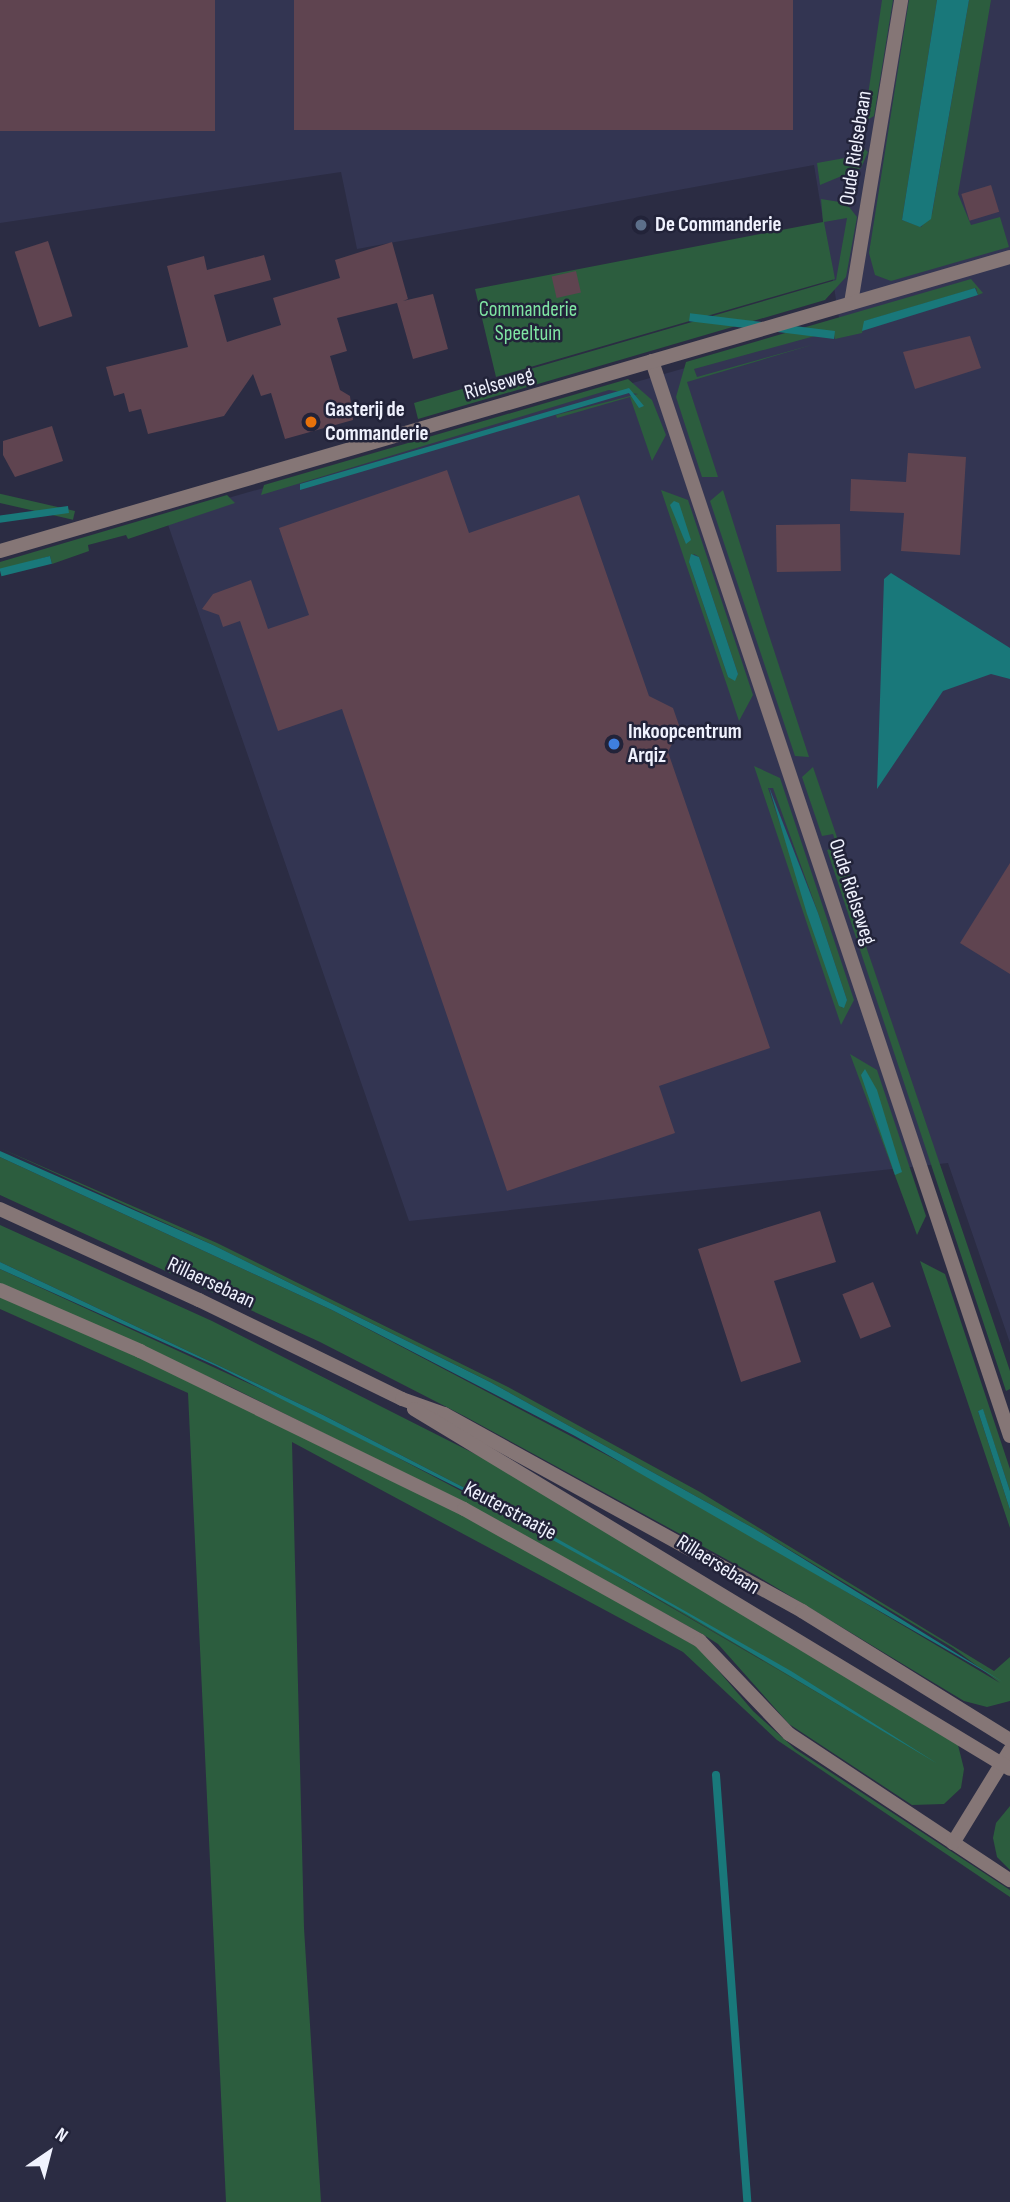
<!DOCTYPE html>
<html>
<head>
<meta charset="utf-8">
<style>
	body { margin:0 }
	#map { position:relative; width:1010px; height:2202px; overflow:hidden; background:#2b2c43; font-family:"Sofia Sans Condensed",sans-serif }
	div>[style] { position:absolute }
	.built>* { inset:0; background:#333552 }
	.green>* { inset:0; background:#2c5d3e; transform-origin:0 0 }
	.water>* { inset:0; background:#19787a; transform-origin:0 0 }
	.stream>* { height:8px; margin:-4px; padding:0 4px; transform-origin:4px; border-radius:4px; background:#19787a }
	.building>* { inset:0; background:#5f4450; transform-origin:0 0 }
	.minor>* { height:14px; margin:-7px; padding:0 7px; transform-origin:7px; border-radius:7px; background:#857676 }
	.tertiary>* { height:14px; margin:-7px; padding:0 7px; transform-origin:7px; border-radius:7px; background:#857676 }
	.dots>* { width:19px; height:19px; translate:-50% -50%; box-sizing:border-box; border:4px solid #222339; border-radius:50% }
	span { translate:-50% -50%; white-space:nowrap; text-align:center; line-height:1.15; -webkit-text-stroke:5px #222339; paint-order:stroke }
	.street-label { font-size:21px; color:#f0f2fe }
	.poi-label { font-size:21px; color:#f0f2fe; font-weight:700 }
	.left { translate:0 -50%; text-align:left }
	.park-label { font-size:21px; color:#7fe5a3 }
	.north { position:absolute; left:14px; top:2118px; width:70px; height:70px; -webkit-text-stroke:5px #222339; paint-order:stroke; rotate:35deg; font-size:19px; font-weight:700; line-height:28px; text-align:center; color:#f0f2fe }
	.north::after { content:''; display:block; margin:auto; width:24px; height:32px; background:#f0f2fe; clip-path:polygon(50% 0,100% 100%,50% 72%,0 100%) }
</style>
</head>
<body>
<div id="map">
	<div class="built">
		<i style="clip-path:polygon(0 0,1010px 0,1010px 1343px,948px 1163px,409px 1221px,165px 516px,840px 324px,814px 165px,357px 249px,341px 172px,0 223px)"></i>
	</div>
	<div class="green">
		<i style="clip-path:polygon(882px 0,893px 0,874px 116px,864px 122px)"></i>
		<i style="clip-path:polygon(909px 0,937px 0,902px 220px,921px 227px,932px 214px,969px 0,991px 0,958px 194px,971px 225px,1000px 217px,1009px 247px,891px 281px,875px 275px,869px 253px)"></i>
		<i style="clip-path:polygon(858px 143px,868px 152px,861px 168px,820px 185px,817px 163px,856px 156px)"></i>
		<i style="clip-path:polygon(821px 199px,846px 203px,857px 217px,846px 277px,825px 300px,418px 419px,414px 403px,836px 280px,847px 218px,824px 222px,835px 279px,496px 377px,475px 289px,823px 222px)"></i>
		<i style="clip-path:polygon(971px 279px,983px 293px,978px 295px,976px 288px,865px 321px,862px 333px,835px 339px,833px 331px,694px 369px,697px 377px,815px 344px,687px 382px,718px 477px,702px 477px,676px 397px,686px 362px)"></i>
		<i style="clip-path:polygon(628px 379px,652px 400px,666px 435px,652px 461px,630px 397px,557px 418px,556px 415px,638px 394px,609px 390px,261px 495px,264px 485px)"></i>
		<i style="clip-path:polygon(evenodd,661px 490px,688px 500px,753px 695px,739px 721px,661px 490px,694px 554px,699px 557px,738px 674px,728px 677px,689px 562px,694px 554px)"></i>
		<i style="clip-path:polygon(723px 490px,765px 623px,809px 757px,795px 756px,710px 501px)"></i>
		<i style="clip-path:polygon(227px 495px,235px 503px,128px 539px,126px 535px,88px 545px,89px 551px,52px 564px,50px 556px,0 570px,0 562px)"></i>
		<i style="left:75px;top:511px;width:9px;height:78px;rotate:103deg"></i>
		<i style="clip-path:polygon(evenodd,754px 766px,780px 778px,854px 1000px,841px 1025px,754px 766px,768px 788px,773px 788px,818px 913px,847px 1000px,842px 1008px,768px 788px)"></i>
		<i style="clip-path:polygon(813px 767px,854px 887px,855px 893px,850px 899px,1010px 1371px,1010px 1389px,1006px 1391px,827px 850px,837px 847px,833px 834px,822px 836px,802px 777px)"></i>
		<i style="clip-path:polygon(850px 1054px,877px 1070px,926px 1216px,917px 1235px)"></i>
		<i style="clip-path:polygon(0 1148px,217px 1243px,508px 1387px,700px 1492px,994px 1671px,1010px 1657px,1010px 1701px,987px 1707px,964px 1701px,757px 1576px,466px 1417px,320px 1342px,0 1195px,0 1157px,332px 1310px,690px 1499px,1000px 1683px,953px 1648px,755px 1529px,490px 1382px,213px 1245px)"></i>
		<i style="clip-path:polygon(0 1225px,212px 1321px,485px 1459px,958px 1745px,964px 1769px,961px 1788px,944px 1804px,912px 1805px,789px 1724px,718px 1644px,704px 1635px,476px 1509px,231px 1387px,0 1284px,0 1269px,313px 1413px,573px 1550px,938px 1763px,494px 1503px,323px 1415px,0 1262px)"></i>
		<i style="clip-path:polygon(920px 1261px,945px 1274px,1010px 1469px,1010px 1491px,983px 1410px,978px 1411px,1010px 1510px,1010px 1528px)"></i>
		<i style="clip-path:polygon(0 1297px,166px 1369px,465px 1516px,699px 1648px,753px 1711px,795px 1749px,1010px 1890px,1010px 1897px,777px 1740px,683px 1652px,292px 1442px,304px 1928px,321px 2202px,226px 2202px,188px 1393px,0 1309px)"></i>
		<i style="clip-path:polygon(1010px 1806px,1010px 1870px,997px 1857px,993px 1838px,996px 1823px)"></i>
	</div>
	<div class="water">
		<i style="clip-path:polygon(937px 0,969px 0,931px 219px,920px 227px,902px 220px)"></i>
		<i style="clip-path:polygon(975px 288px,978px 295px,862px 331px,864px 321px)"></i>
		<i style="left:835px;top:331px;width:8px;height:146px;rotate:97deg"></i>
		<i style="clip-path:polygon(629px 388px,644px 406px,639px 408px,629px 393px,300px 490px,300px 484px)"></i>
		<i style="clip-path:polygon(674px 501px,679px 503px,691px 540px,686px 544px,670px 505px)"></i>
		<i style="left:68px;top:506px;width:7px;height:71px;rotate:82deg"></i>
		<i style="clip-path:polygon(691px 554px,699px 557px,738px 674px,735px 681px,728px 677px,689px 562px)"></i>
		<i style="left:50px;top:556px;width:8px;height:52px;rotate:76deg"></i>
		<i style="clip-path:polygon(891px 573px,1010px 648px,1010px 679px,991px 674px,943px 691px,877px 789px,884px 579px)"></i>
		<i style="clip-path:polygon(769px 787px,818px 913px,847px 1000px,844px 1008px,839px 1006px,807px 914px)"></i>
		<i style="clip-path:polygon(865px 1069px,877px 1090px,902px 1172px,895px 1175px,861px 1075px)"></i>
		<i style="clip-path:polygon(0 1151px,213px 1245px,490px 1382px,755px 1529px,1003px 1682px,575px 1436px,332px 1310px,0 1157px)"></i>
		<i style="clip-path:polygon(0 1262px,323px 1415px,494px 1503px,791px 1671px,938px 1764px,686px 1614px,468px 1493px,216px 1366px,0 1269px)"></i>
		<i style="clip-path:polygon(983px 1409px,1010px 1491px,1010px 1510px,978px 1411px)"></i>
	</div>
	<div class="stream">
		<i style="left:716px;top:1775px;width:428px;rotate:85.8deg"></i>
	</div>
	<div class="building">
		<i style="left:0;top:0;width:215px;height:131px"></i>
		<i style="left:294px;top:0;width:499px;height:130px"></i>
		<i style="left:991px;top:185px;width:28px;height:31px;rotate:73deg"></i>
		<i style="left:48px;top:241px;width:79px;height:35px;rotate:72deg"></i>
		<i style="clip-path:polygon(392px 242px,408px 299px,403px 301px,433px 294px,448px 349px,413px 359px,397px 303px,337px 318px,347px 351px,330px 356px,340px 390px,350px 396px,353px 420px,285px 439px,271px 393px,261px 396px,253px 374px,224px 416px,148px 434px,141px 409px,129px 412px,124px 393px,114px 396px,106px 367px,188px 347px,167px 266px,204px 256px,207px 270px,264px 255px,271px 280px,214px 295px,227px 342px,281px 325px,273px 298px,340px 278px,335px 260px)"></i>
		<i style="left:576px;top:271px;width:22px;height:25px;rotate:77deg"></i>
		<i style="clip-path:polygon(970px 336px,981px 368px,915px 389px,903px 352px)"></i>
		<i style="clip-path:polygon(52px 426px,63px 461px,15px 477px,3px 455px,3px 441px)"></i>
		<i style="clip-path:polygon(908px 453px,966px 457px,960px 555px,901px 551px,904px 513px,850px 511px,851px 479px,906px 482px)"></i>
		<i style="clip-path:polygon(447px 470px,469px 533px,579px 495px,649px 696px,673px 708px,680px 728px,668px 752px,770px 1048px,659px 1086px,675px 1133px,507px 1191px,342px 709px,278px 731px,240px 621px,223px 627px,219px 615px,202px 609px,213px 594px,251px 580px,268px 629px,309px 615px,279px 528px)"></i>
		<i style="left:840px;top:524px;width:47px;height:64px;rotate:89deg"></i>
		<i style="clip-path:polygon(1010px 863px,1010px 974px,960px 943px)"></i>
		<i style="clip-path:polygon(820px 1211px,836px 1262px,774px 1281px,801px 1362px,741px 1382px,698px 1249px)"></i>
		<i style="left:873px;top:1282px;width:48px;height:33px;rotate:68deg"></i>
	</div>
	<div class="minor">
		<i style="left:851px;top:303px;width:307px;rotate:-80.6deg"></i>
		<i style="left:652px;top:361px;width:1133px;rotate:71.58deg"></i>
		<i style="left:0;top:551px;width:1052px;rotate:-16.23deg"></i>
		<i style="left:0;top:1290px;width:153px;rotate:23.5deg"></i>
		<i style="left:140px;top:1351px;width:360px;rotate:26deg"></i>
		<i style="left:464px;top:1509px;width:270px;rotate:29.2deg"></i>
		<i style="left:700px;top:1641px;width:129px;rotate:46.3deg"></i>
		<i style="left:789px;top:1734px;width:265px;rotate:33.5deg"></i>
		<i style="left:953px;top:1843px;width:109px;rotate:-58.5deg"></i>
	</div>
	<div class="tertiary">
		<i style="left:0;top:1209px;width:219px;rotate:24.6deg"></i>
		<i style="left:199px;top:1300px;width:226px;rotate:26deg"></i>
		<i style="left:402px;top:1399px;width:45px;rotate:19.7deg"></i>
		<i style="left:444px;top:1414px;width:409px;rotate:28.8deg"></i>
		<i style="left:802px;top:1611px;width:245px;rotate:31.8deg"></i>
		<i style="left:414px;top:1409px;width:696px;rotate:31.13deg"></i>
	</div>
	<div class="dots">
		<i style="left:641px;top:225px;background:#5c6f8a"></i>
		<i style="left:311px;top:422px;background:#e8710a"></i>
		<i style="left:614px;top:744px;background:#3f7fe0"></i>
	</div>
	<div class="street-label">
		<span style="left:856px;top:148px;rotate:-81deg">Oude Rielsebaan</span>
		<span style="left:499px;top:384px;rotate:-16deg">Rielseweg</span>
		<span style="left:852px;top:892px;rotate:72deg">Oude Rielseweg</span>
		<span style="left:211px;top:1283px;rotate:25deg">Rillaersebaan</span>
		<span style="left:510px;top:1511px;rotate:28deg">Keuterstraatje</span>
		<span style="left:718px;top:1565px;rotate:32deg">Rillaersebaan</span>
	</div>
	<div class="poi-label">
		<span class="left" style="left:655px;top:225px">De Commanderie</span>
		<span class="left" style="left:325px;top:422px">Gasterij de<br>Commanderie</span>
		<span class="left" style="left:628px;top:744px">Inkoopcentrum<br>Arqiz</span>
	</div>
	<div class="park-label">
		<span style="left:528px;top:322px">Commanderie<br>Speeltuin</span>
	</div>
	<div class="north">N</div>
</div>
</body>
</html>
